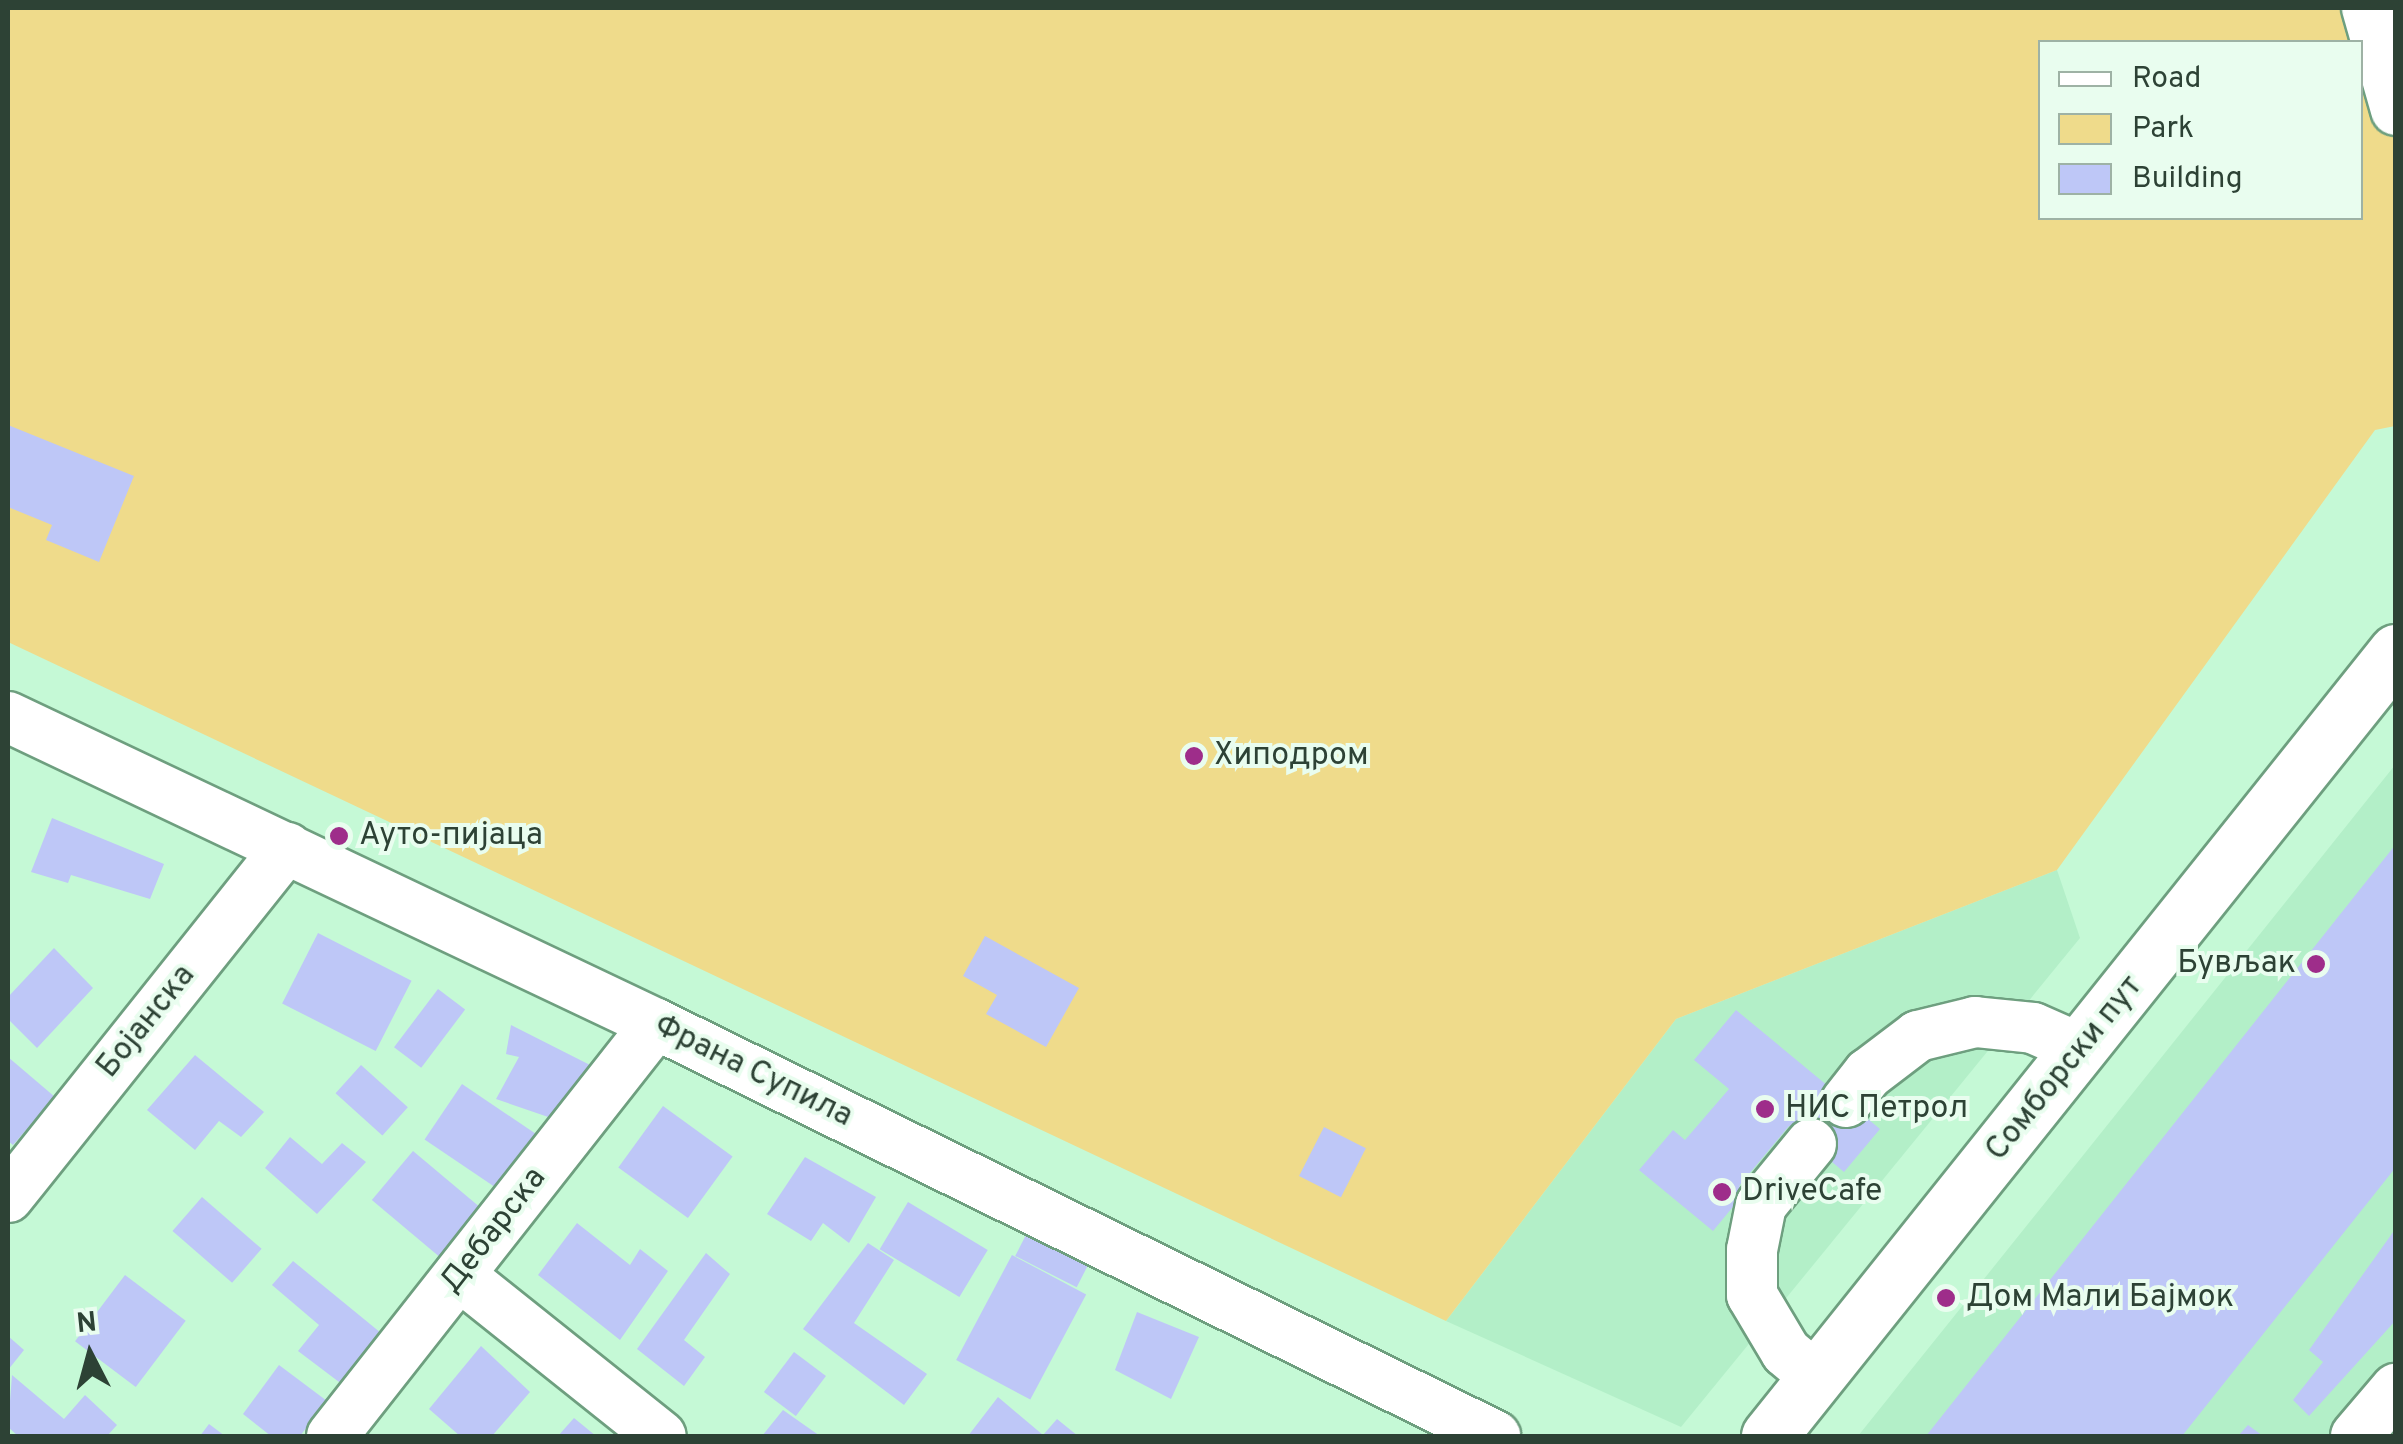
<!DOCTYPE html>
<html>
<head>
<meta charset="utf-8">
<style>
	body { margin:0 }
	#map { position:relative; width:2403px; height:1444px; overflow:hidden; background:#c5f9d6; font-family:Overpass,sans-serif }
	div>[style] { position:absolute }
	.built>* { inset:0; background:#b3efc8 }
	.green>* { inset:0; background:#efdb8b }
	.building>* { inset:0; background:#bec7f7; transform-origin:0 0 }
	.roads { filter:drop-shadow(2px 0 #6e9f7f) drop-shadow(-2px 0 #6e9f7f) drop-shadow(0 2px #6e9f7f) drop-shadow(0 -2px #6e9f7f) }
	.minor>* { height:50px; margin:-25px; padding:0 25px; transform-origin:25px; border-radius:25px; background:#fff }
	.major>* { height:55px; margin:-27.5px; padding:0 27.5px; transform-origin:27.5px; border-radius:27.5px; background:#fff }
	.dots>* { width:28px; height:28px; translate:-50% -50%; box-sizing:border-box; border:5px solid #e9fdef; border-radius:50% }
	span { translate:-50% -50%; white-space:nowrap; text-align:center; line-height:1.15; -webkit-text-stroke:8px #e9fdef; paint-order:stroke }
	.poi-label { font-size:32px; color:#2d4235 }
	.left { translate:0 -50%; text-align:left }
	.right { translate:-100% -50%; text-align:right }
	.street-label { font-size:32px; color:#2d4235 }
	.frame { position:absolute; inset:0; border:10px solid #2d4235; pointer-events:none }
	.legend { position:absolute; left:2038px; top:40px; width:325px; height:180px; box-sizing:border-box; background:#e9fdef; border:2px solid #9eb2a5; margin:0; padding:12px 18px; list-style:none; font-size:30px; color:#2d4235 }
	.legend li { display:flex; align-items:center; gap:20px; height:50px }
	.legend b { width:50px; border:2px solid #9eb2a5 }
	.north { position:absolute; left:40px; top:1304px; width:100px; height:100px; -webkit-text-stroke:8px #e9fdef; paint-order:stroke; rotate:354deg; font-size:28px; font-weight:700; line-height:40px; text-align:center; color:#2d4235 }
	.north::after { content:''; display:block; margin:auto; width:35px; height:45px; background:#2d4235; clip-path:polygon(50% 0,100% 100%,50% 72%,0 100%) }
</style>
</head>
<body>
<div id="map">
	<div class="built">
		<i style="clip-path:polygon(2395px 765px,2395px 1436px,1858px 1436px,2077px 1163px)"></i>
		<i style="clip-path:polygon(2057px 870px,2080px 938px,1681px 1427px,1446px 1321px,1676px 1019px)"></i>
	</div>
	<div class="green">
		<i style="clip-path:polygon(evenodd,8px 8px,2395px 8px,2395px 426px,2375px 430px,2057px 870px,1676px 1019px,1446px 1321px,8px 642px,8px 8px,2040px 42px,2360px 42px,2360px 218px,2040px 218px,2040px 42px)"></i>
	</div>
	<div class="building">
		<i style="clip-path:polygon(8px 425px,134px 476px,99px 562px,46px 540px,52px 525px,8px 507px)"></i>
		<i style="clip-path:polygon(52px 818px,164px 864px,150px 899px,71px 875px,68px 883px,31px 872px)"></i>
		<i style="clip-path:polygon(2396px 844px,2396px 1167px,2182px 1436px,1926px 1436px)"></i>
		<i style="left:318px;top:933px;width:105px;height:79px;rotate:27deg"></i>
		<i style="clip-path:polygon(985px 936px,1079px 988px,1046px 1047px,986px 1014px,997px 995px,963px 976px)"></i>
		<i style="clip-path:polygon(54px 948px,93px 988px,37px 1048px,8px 1019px,8px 997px)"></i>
		<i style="left:438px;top:989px;width:34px;height:73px;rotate:37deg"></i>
		<i style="clip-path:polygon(1736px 1010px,1880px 1129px,1844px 1172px,1789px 1126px,1739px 1186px,1746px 1191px,1713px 1231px,1639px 1170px,1673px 1130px,1685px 1140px,1729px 1089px,1694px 1060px)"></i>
		<i style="clip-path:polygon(511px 1025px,594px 1067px,557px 1120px,496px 1099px,519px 1057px,506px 1054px)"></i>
		<i style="clip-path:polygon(195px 1055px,264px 1112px,241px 1137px,219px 1121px,195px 1150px,147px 1110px)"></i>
		<i style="clip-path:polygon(8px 1057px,55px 1097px,13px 1145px,8px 1141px)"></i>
		<i style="left:361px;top:1065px;width:63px;height:38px;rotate:42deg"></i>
		<i style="left:462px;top:1084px;width:92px;height:67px;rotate:34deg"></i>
		<i style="left:663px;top:1106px;width:86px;height:76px;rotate:36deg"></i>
		<i style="left:1324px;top:1127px;width:47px;height:55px;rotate:27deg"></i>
		<i style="clip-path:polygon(290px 1137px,322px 1164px,342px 1143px,366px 1162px,317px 1214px,265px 1168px)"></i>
		<i style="left:413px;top:1151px;width:89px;height:64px;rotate:40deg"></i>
		<i style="clip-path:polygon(805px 1157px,876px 1197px,849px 1243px,823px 1223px,811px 1241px,767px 1214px)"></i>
		<i style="left:202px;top:1197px;width:79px;height:45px;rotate:41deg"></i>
		<i style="left:908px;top:1202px;width:93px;height:55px;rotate:31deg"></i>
		<i style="clip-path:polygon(577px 1223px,630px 1265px,640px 1249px,668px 1271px,620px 1340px,538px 1275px)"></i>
		<i style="left:1032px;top:1223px;width:69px;height:37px;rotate:27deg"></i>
		<i style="clip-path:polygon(2396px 1228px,2396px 1320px,2309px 1416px,2293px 1400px,2323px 1362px,2309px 1350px)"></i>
		<i style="clip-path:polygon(868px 1243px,894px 1260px,854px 1323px,927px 1374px,904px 1405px,803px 1329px)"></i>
		<i style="clip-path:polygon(706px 1253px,730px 1274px,684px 1340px,705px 1357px,684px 1386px,637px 1349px)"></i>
		<i style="left:1012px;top:1255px;width:84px;height:119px;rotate:28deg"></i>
		<i style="clip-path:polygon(293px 1261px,381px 1333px,343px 1385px,298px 1351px,319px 1325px,272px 1285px)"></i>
		<i style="left:125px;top:1275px;width:76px;height:83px;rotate:37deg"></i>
		<i style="clip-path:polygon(1137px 1312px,1199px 1337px,1171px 1399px,1115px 1370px)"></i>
		<i style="clip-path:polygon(8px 1336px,24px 1350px,8px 1370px)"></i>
		<i style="clip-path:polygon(481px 1346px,530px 1392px,492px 1436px,460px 1436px,429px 1409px)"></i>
		<i style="left:794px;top:1352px;width:40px;height:50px;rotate:37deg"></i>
		<i style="clip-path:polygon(279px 1365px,327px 1401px,300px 1436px,271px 1436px,243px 1414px)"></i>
		<i style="clip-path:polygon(12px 1375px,64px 1419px,85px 1395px,117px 1425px,107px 1436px,18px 1436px,8px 1427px)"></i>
		<i style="clip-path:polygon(998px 1397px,1043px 1435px,1057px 1419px,1078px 1436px,968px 1436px)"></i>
		<i style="clip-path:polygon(783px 1410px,820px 1436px,762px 1436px)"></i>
		<i style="clip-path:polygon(574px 1418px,596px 1436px,558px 1436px)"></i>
		<i style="clip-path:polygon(209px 1424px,225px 1436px,200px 1436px)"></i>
		<i style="clip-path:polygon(2248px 1425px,2263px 1436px,2238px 1436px)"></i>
	</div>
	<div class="roads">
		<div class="minor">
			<i style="left:2367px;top:8px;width:106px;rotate:74.1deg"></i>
			<i style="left:8px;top:717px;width:717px;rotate:25.35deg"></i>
			<i style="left:656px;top:1024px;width:935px;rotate:26.15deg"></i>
			<i style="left:1846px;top:1102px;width:36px;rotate:-52deg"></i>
			<i style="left:1868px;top:1074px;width:63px;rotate:-37.2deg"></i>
			<i style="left:1918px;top:1036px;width:59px;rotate:-13.8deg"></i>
			<i style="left:1975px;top:1022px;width:58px;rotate:5.9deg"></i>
			<i style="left:2033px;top:1028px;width:52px;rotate:23.6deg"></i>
			<i style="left:1811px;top:1144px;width:79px;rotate:129.3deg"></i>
			<i style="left:1761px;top:1205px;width:46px;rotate:101.3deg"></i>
			<i style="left:1752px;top:1250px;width:45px;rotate:90deg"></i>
			<i style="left:1752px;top:1295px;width:66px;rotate:59.2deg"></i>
			<i style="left:1786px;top:1352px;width:40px;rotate:40deg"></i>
			<i style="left:8px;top:1197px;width:447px;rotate:-51.4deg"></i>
			<i style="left:459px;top:1275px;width:258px;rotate:38.6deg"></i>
			<i style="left:332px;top:1436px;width:524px;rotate:-51.82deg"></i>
			<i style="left:2356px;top:1436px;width:62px;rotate:-49.6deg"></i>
		</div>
		<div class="major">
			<i style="left:1769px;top:1436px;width:1004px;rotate:-51.35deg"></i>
		</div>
	</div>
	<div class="dots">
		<i style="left:1194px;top:756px;background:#9e2d8a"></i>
		<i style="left:339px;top:836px;background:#9e2d8a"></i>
		<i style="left:2316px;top:964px;background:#9e2d8a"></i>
		<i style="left:1765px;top:1109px;background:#9e2d8a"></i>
		<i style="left:1722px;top:1192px;background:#9e2d8a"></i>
		<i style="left:1946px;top:1298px;background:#9e2d8a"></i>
	</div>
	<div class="poi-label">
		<span class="left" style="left:1214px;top:756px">Хиподром</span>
		<span class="left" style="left:359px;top:836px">Ауто-пијаца</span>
		<span class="right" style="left:2296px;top:964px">Бувљак</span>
		<span class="left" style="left:1785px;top:1109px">НИС Петрол</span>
		<span class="left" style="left:1742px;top:1192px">DriveCafe</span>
		<span class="left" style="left:1966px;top:1298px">Дом Мали Бајмок</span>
	</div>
	<div class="street-label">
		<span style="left:147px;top:1022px;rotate:-51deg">Бојанска</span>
		<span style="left:2065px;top:1069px;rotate:-51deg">Сомборски пут</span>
		<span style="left:753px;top:1072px;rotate:26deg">Франа Супила</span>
		<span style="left:494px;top:1231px;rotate:-52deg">Дебарска</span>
	</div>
	<div class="frame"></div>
	<ul class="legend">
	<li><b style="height:12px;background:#fff"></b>Road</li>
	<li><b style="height:28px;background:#efdb8b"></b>Park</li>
	<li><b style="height:28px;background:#bec7f7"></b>Building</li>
	</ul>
	<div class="north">N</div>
</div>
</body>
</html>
